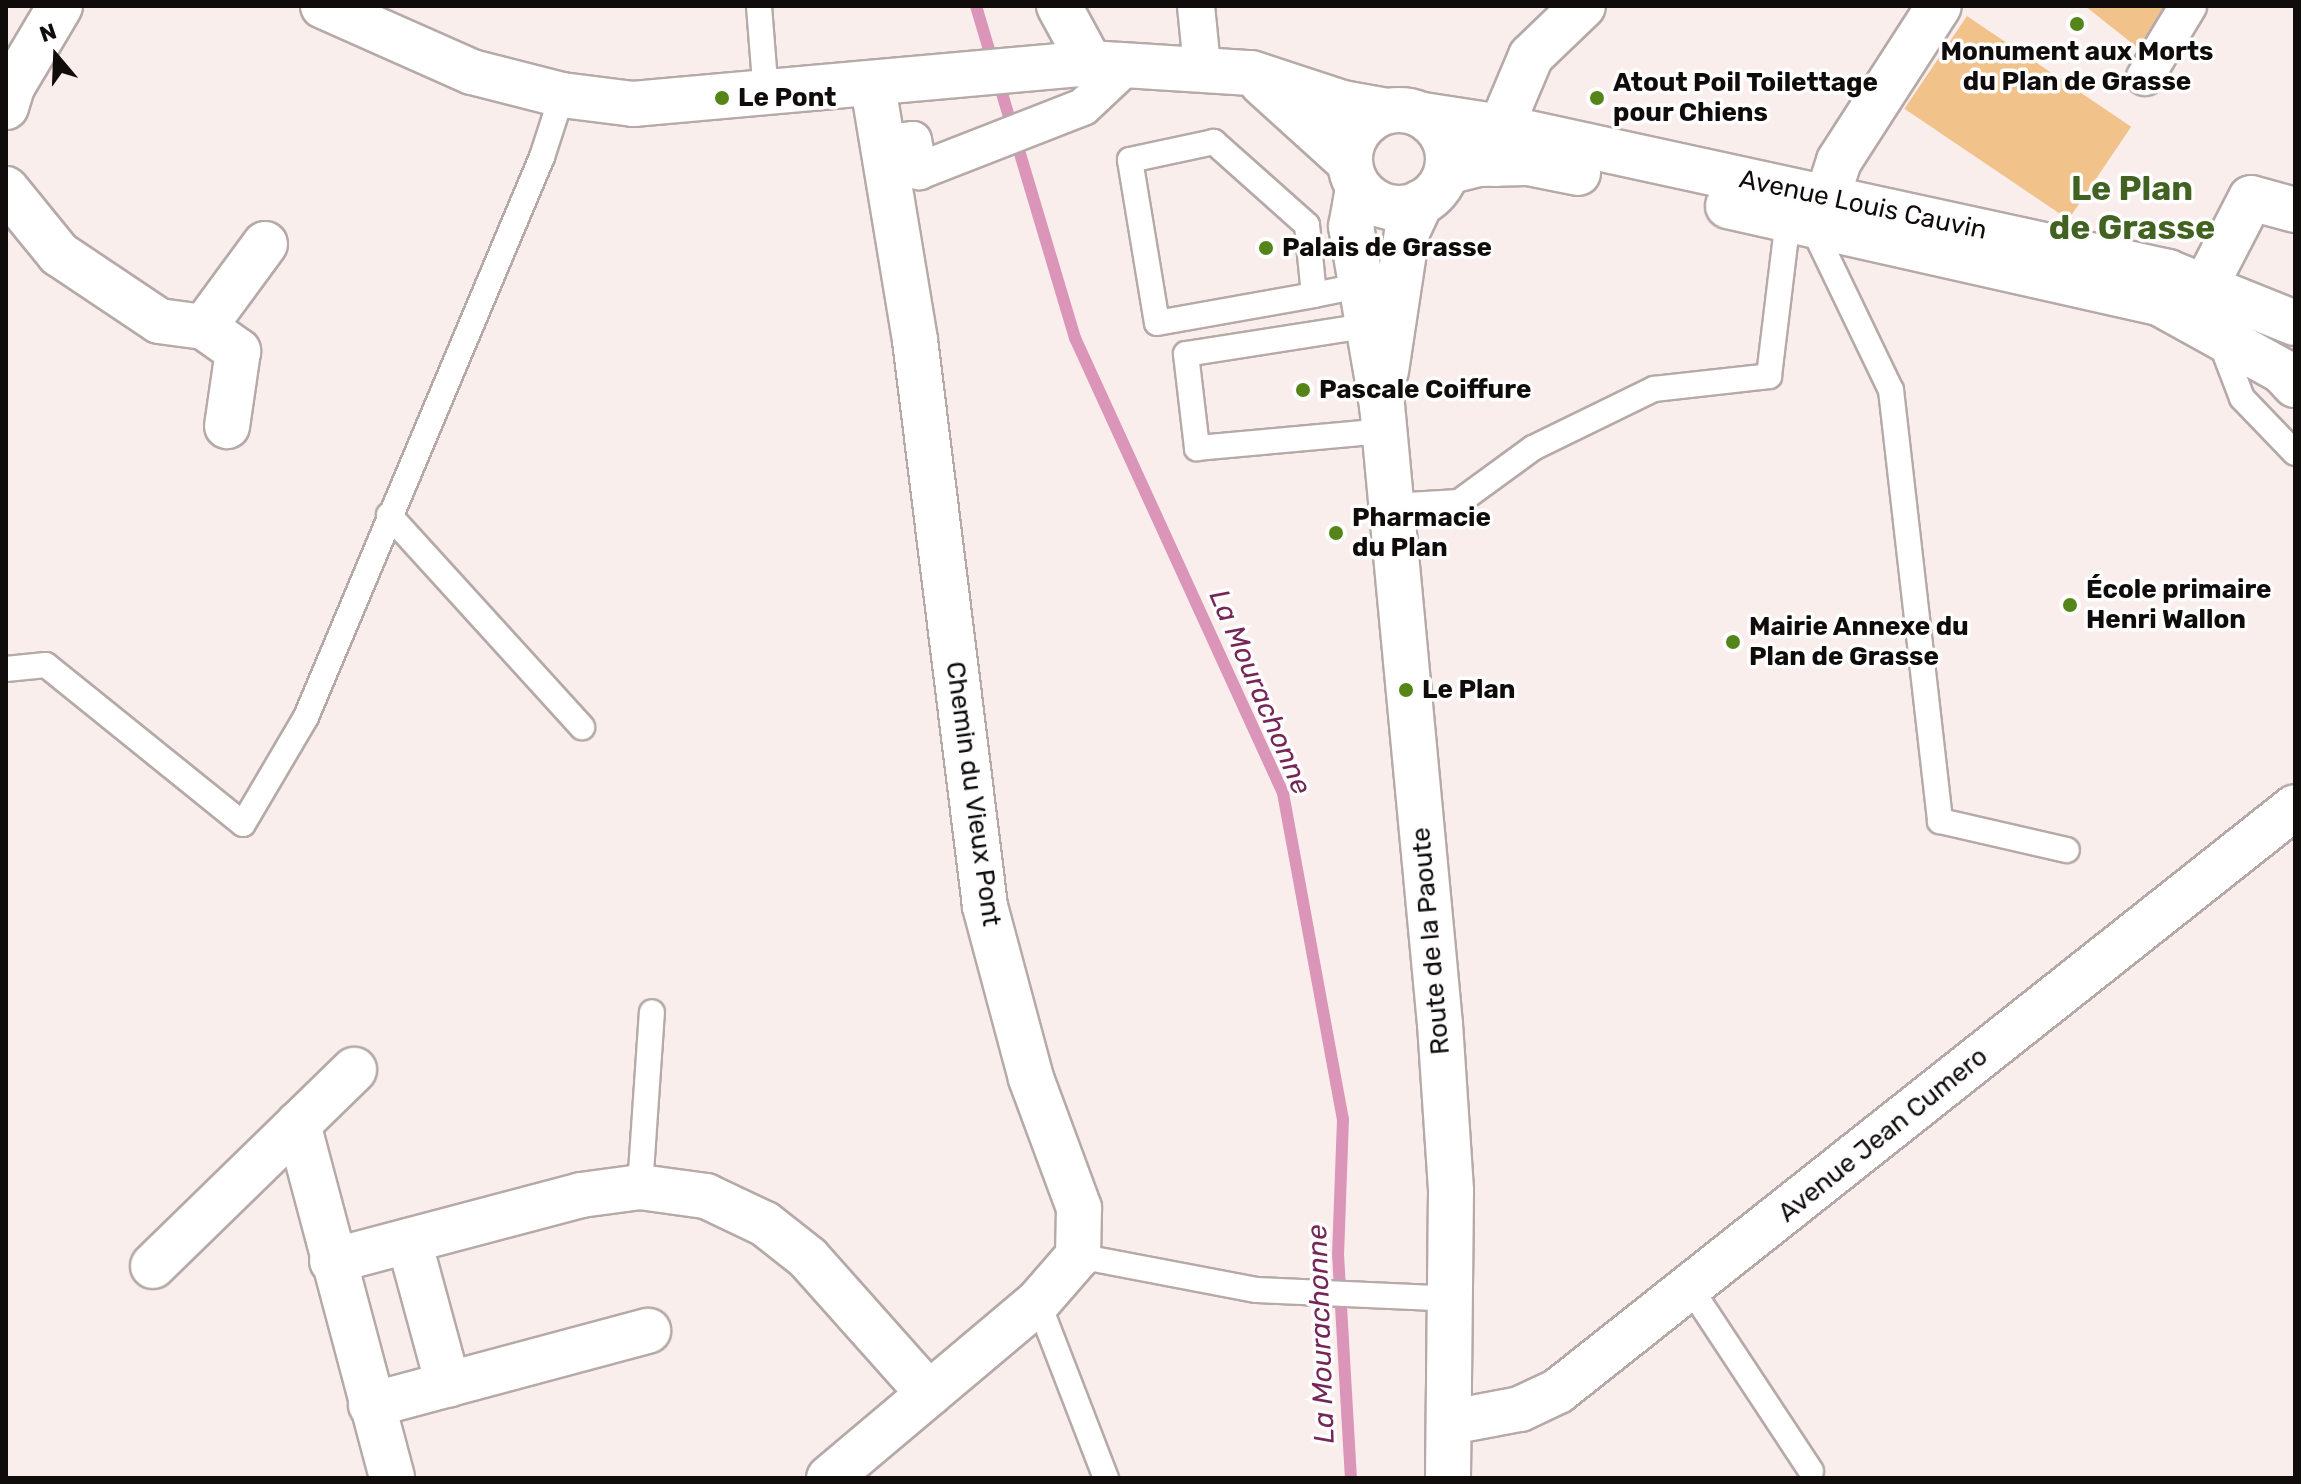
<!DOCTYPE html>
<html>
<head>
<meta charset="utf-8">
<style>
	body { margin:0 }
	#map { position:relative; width:2301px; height:1484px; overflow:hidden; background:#f9eeec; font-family:Rubik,sans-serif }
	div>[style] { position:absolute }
	.green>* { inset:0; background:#f2c28b; transform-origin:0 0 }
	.stream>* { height:12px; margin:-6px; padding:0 6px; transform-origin:6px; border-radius:6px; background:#da95b9 }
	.roads { filter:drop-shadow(2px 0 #b5aaa8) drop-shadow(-2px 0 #b5aaa8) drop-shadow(0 2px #b5aaa8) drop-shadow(0 -2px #b5aaa8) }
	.service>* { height:24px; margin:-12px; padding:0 12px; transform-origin:12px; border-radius:12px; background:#fff }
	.pedestrian>* { height:36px; margin:-18px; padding:0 18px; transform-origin:18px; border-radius:18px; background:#fff }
	.minor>* { height:44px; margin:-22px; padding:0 22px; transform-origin:22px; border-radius:22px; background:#fff }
	.tertiary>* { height:44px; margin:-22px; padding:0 22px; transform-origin:22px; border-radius:22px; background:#fff }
	.secondary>* { height:44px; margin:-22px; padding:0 22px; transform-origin:22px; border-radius:22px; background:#fff }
	.secondary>.ring { margin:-22px; padding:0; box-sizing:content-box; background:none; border:44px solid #fff; border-radius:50% }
	.primary>* { height:44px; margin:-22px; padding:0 22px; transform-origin:22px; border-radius:22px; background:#fff }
	.dots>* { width:22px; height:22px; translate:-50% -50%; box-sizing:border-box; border:4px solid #fefefe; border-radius:50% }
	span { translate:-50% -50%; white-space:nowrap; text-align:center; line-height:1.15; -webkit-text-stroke:7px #fefefe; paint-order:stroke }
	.poi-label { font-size:26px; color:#100c0c; font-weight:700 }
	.left { translate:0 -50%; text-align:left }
	.street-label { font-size:26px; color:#100c0c }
	.water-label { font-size:28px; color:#762656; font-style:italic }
	.district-label { font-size:34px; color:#426221; font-weight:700 }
	.frame { position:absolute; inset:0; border:8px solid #100c0c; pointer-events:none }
	.north { position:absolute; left:16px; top:16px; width:80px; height:80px; -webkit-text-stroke:6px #fefefe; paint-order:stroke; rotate:341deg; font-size:22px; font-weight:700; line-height:32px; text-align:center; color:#100c0c }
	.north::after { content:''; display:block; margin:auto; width:28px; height:36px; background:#100c0c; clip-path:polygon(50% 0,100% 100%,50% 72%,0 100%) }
</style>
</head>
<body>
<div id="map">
	<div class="green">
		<i style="clip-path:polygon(2085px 6px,2174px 6px,2148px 56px)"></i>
		<i style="left:1967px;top:16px;width:198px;height:112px;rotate:34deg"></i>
	</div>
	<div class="stream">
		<i style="left:976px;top:6px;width:346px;rotate:73.4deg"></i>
		<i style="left:1075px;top:338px;width:500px;rotate:65.43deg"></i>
		<i style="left:1283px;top:793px;width:331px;rotate:79.6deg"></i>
		<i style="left:1343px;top:1119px;width:135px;rotate:92.1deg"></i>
		<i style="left:1338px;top:1254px;width:224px;rotate:86.7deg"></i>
	</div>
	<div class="roads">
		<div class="service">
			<i style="left:759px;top:6px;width:89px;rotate:85.5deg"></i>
			<i style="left:1811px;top:224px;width:184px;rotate:64.3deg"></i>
			<i style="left:1891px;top:390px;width:434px;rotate:83.5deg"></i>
			<i style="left:1940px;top:821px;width:130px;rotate:12.9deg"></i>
			<i style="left:1314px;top:295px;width:70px;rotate:-95.7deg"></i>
			<i style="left:1307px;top:225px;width:125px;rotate:-138.3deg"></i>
			<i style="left:1214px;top:142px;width:86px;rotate:167.9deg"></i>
			<i style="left:1130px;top:160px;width:165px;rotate:80.6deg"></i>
			<i style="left:1157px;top:323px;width:159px;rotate:-10.1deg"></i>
			<i style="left:1314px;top:295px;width:45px;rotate:-11.6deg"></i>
			<i style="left:1365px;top:326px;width:181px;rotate:171.1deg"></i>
			<i style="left:1186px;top:354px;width:95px;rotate:83.3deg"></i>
			<i style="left:1197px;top:448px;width:188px;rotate:-5.2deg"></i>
			<i style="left:2219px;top:338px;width:64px;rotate:69deg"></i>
			<i style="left:2242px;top:398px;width:76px;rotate:46.1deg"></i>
			<i style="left:1391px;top:506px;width:68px;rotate:-3.4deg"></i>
			<i style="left:1459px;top:502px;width:92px;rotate:-36.1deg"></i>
			<i style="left:1533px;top:448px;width:135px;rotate:-26deg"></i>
			<i style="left:1654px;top:389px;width:116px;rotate:-6.4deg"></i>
			<i style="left:1769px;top:376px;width:158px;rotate:-83.1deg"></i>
			<i style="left:389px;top:515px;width:287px;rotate:47.7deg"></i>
			<i style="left:6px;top:669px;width:40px;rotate:-5.7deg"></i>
			<i style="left:46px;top:665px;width:253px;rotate:38.9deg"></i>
			<i style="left:243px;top:824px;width:124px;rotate:-59.5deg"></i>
			<i style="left:306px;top:717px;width:608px;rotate:-67.15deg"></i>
			<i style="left:542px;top:157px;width:65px;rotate:-72.1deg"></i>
			<i style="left:640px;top:1187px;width:175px;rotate:-86.1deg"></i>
			<i style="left:1078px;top:1256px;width:182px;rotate:10.8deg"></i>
			<i style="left:1257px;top:1290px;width:195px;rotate:2.6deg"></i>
			<i style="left:1691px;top:1289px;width:218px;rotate:56.6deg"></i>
			<i style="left:1038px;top:1302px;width:189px;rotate:68.9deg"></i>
		</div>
		<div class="pedestrian">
			<i style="left:1196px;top:6px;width:60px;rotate:84.3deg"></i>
			<i style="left:2145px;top:77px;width:83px;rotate:-58.8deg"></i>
			<i style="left:881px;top:143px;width:32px;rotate:-5deg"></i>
			<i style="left:913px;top:140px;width:32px;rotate:79deg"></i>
			<i style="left:919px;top:171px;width:176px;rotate:-21.3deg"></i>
			<i style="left:1083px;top:107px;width:63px;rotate:-43.1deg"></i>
		</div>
		<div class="minor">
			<i style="left:1059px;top:6px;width:65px;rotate:61.5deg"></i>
			<i style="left:6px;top:107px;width:21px;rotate:-73deg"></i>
			<i style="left:12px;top:87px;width:94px;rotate:-59.3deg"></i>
			<i style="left:1496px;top:164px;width:37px;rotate:-82deg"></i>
			<i style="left:1501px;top:127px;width:77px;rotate:-67.1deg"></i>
			<i style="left:1531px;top:56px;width:72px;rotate:-43.9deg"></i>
			<i style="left:6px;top:189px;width:84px;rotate:50.8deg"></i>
			<i style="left:59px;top:254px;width:120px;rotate:33.8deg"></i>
			<i style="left:159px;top:321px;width:45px;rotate:7.6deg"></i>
			<i style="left:204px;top:327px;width:42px;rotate:35.2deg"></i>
			<i style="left:238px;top:351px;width:76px;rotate:98.3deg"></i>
			<i style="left:1818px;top:226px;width:68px;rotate:-72.1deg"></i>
			<i style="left:1839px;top:161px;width:184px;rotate:-57.2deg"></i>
			<i style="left:2205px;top:287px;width:100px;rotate:-62.7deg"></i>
			<i style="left:2251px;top:198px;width:46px;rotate:15.3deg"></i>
			<i style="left:204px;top:327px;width:103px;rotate:-53.7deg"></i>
			<i style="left:298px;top:1124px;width:366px;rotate:75.1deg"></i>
			<i style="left:409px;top:1241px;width:149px;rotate:74.8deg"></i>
			<i style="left:332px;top:1261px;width:258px;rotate:-14.8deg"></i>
			<i style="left:581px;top:1195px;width:60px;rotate:-7.7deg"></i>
			<i style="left:640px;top:1187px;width:67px;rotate:7.8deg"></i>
			<i style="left:706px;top:1196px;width:65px;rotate:25.4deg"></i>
			<i style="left:765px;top:1224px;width:55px;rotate:38.3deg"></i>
			<i style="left:808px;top:1258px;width:182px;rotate:48.3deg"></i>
			<i style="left:153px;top:1266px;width:281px;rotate:-44.3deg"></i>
			<i style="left:371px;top:1405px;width:287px;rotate:-15deg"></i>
			<i style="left:829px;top:1478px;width:273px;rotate:-40.1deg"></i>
			<i style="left:1038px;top:1302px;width:61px;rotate:-49deg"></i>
			<i style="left:1078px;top:1256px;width:48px;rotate:-88.8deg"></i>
			<i style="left:1079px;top:1208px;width:139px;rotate:-110.3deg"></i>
			<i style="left:1031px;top:1078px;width:178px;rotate:-105deg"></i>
			<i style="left:985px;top:906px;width:570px;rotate:-97.05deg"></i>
			<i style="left:915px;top:340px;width:258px;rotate:-99.4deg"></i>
		</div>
		<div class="tertiary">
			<i style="left:1423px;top:115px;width:79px;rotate:8.7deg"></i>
			<i style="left:1501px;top:127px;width:683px;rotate:12.26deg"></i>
			<i style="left:2168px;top:272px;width:137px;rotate:21.9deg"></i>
			<i style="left:1447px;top:172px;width:33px;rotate:-14deg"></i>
			<i style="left:1479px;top:164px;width:49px;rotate:-1.2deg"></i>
			<i style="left:1528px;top:163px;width:51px;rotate:11.3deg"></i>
			<i style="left:1728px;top:206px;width:442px;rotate:12.7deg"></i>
			<i style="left:2159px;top:303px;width:141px;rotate:28.9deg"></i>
			<i style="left:2282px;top:371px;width:19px;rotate:47deg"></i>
			<i style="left:1451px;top:1422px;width:70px;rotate:-10.7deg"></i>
			<i style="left:1520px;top:1409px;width:42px;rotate:-25.3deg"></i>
			<i style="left:1558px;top:1391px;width:940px;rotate:-38.39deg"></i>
		</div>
		<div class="secondary">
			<i class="ring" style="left:1350px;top:110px;width:54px;height:54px"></i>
		</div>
		<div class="primary">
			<i style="left:323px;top:6px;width:163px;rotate:23.9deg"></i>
			<i style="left:472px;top:72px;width:93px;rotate:14.3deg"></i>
			<i style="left:562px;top:95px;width:72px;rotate:7.2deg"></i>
			<i style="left:633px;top:104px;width:459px;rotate:-5.1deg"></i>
			<i style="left:1090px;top:63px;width:161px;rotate:3.6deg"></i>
			<i style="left:1251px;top:73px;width:96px;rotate:18.2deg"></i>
			<i style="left:1342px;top:103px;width:47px;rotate:9.9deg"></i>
			<i style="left:1262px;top:83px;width:118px;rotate:42.2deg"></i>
			<i style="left:1358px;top:188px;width:39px;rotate:100deg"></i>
			<i style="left:1351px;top:226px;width:182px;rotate:80.2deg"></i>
			<i style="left:1382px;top:405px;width:622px;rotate:84.65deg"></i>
			<i style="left:1440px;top:1024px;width:167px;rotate:86.2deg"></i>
			<i style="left:1451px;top:1191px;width:287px;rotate:90.6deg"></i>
			<i style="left:1386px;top:371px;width:141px;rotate:-81.4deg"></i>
			<i style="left:1407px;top:232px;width:33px;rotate:-65deg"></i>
		</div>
	</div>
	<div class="dots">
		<i style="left:2077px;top:24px;background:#558519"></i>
		<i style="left:722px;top:98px;background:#558519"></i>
		<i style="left:1597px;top:98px;background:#558519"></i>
		<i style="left:1266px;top:248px;background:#558519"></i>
		<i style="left:1303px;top:390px;background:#558519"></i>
		<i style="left:1336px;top:533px;background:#558519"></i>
		<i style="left:2070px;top:605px;background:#558519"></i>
		<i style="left:1733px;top:642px;background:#558519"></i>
		<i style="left:1406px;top:690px;background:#558519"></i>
	</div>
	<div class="poi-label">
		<span style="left:2077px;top:67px">Monument aux Morts<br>du Plan de Grasse</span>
		<span class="left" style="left:1613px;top:98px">Atout Poil Toilettage<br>pour Chiens</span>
		<span class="left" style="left:738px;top:98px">Le Pont</span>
		<span class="left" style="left:1282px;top:248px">Palais de Grasse</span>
		<span class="left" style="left:1319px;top:390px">Pascale Coiffure</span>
		<span class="left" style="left:1352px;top:533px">Pharmacie<br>du Plan</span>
		<span class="left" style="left:2086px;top:605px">École primaire<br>Henri Wallon</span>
		<span class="left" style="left:1749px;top:642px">Mairie Annexe du<br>Plan de Grasse</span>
		<span class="left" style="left:1422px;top:690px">Le Plan</span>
	</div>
	<div class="street-label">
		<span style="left:1863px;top:205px;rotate:12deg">Avenue Louis Cauvin</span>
		<span style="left:973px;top:794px;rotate:82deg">Chemin du Vieux Pont</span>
		<span style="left:1431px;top:941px;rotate:-95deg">Route de la Paoute</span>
		<span style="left:1883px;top:1135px;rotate:-39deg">Avenue Jean Cumero</span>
	</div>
	<div class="water-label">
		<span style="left:1260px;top:692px;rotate:67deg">La Mourachonne</span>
		<span style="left:1321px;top:1334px;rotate:-92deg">La Mourachonne</span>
	</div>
	<div class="district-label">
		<span style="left:2132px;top:208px">Le Plan<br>de Grasse</span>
	</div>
	<div class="frame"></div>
	<div class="north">N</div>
</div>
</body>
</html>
